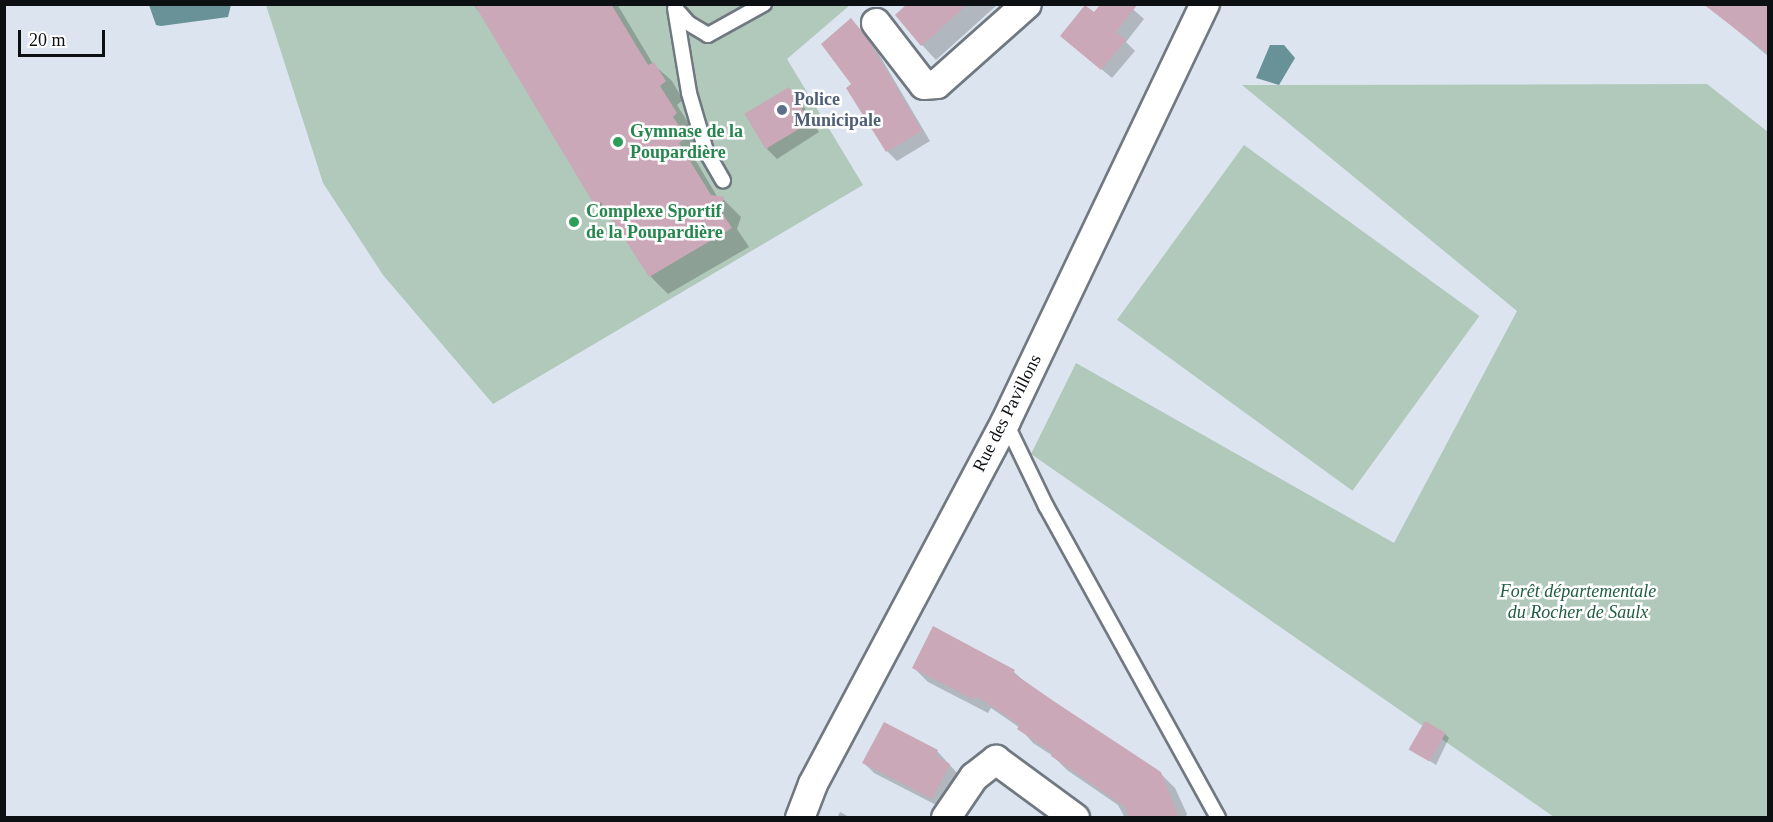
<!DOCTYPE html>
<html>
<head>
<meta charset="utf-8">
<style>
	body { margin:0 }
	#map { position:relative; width:1773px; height:822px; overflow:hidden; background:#dce5ef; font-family:Georgia,serif }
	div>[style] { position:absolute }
	.green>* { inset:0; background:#b0c9bb; transform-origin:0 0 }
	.water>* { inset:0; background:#689198 }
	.shadow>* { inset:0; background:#0003 }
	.building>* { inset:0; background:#cba8b7; transform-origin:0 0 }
	.roads { filter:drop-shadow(2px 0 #707880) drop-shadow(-2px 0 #707880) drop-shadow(0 2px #707880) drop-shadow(0 -2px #707880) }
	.service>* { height:14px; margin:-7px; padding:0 7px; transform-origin:7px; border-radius:7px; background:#fff }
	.minor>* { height:28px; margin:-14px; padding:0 14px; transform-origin:14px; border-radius:14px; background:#fff }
	.dots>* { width:16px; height:16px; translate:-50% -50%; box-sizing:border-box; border:3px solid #fff; border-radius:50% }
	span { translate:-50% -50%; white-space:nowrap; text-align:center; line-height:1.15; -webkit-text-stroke:5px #fff; paint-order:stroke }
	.service-label { font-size:18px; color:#4e5e75; font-weight:700 }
	.left { translate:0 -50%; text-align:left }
	.leisure-label { font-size:18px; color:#27864d; font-weight:700 }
	.street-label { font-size:18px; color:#0d1013 }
	.park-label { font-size:18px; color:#205e44; font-style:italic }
	.frame { position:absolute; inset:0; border:6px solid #0d1013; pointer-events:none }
	.scale { position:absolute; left:18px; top:30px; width:87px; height:27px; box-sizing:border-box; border:3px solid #0d1013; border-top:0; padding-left:8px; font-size:18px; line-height:21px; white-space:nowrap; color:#0d1013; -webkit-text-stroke:4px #fff; paint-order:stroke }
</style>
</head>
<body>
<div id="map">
	<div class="green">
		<i style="clip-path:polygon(266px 5px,850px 5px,787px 59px,863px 185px,493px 404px,383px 275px,323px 183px)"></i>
		<i style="clip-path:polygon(1707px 84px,1768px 132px,1768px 817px,1554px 817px,1031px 454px,1076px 363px,1394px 543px,1517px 311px,1242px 85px)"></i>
		<i style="left:1244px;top:145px;width:291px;height:216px;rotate:36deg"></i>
	</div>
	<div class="water">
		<i style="clip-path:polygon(149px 5px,149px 4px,231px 5px,228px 17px,161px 26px,156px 25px)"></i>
		<i style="clip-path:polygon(1270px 45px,1284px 45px,1295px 58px,1279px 85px,1256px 78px)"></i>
	</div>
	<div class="shadow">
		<i style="clip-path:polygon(473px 4px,617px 4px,653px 64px,672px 81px,683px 100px,677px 105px,694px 132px,690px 135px,703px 156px,696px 161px,718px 198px,723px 199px,741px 217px,737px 229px,749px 247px,668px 294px,650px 276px,615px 223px,597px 205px,487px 22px)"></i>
		<i style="clip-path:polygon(910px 4px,998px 4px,936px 60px,922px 45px)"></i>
		<i style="clip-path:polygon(1127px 4px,1144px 19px,1126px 42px,1135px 51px,1112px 78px,1062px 36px,1095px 14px)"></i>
		<i style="clip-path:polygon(1720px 4px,1768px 4px,1768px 56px,1715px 12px)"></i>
		<i style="clip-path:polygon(851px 20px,877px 51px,930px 141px,897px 161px,887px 151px,853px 85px)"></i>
		<i style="clip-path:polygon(789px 89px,799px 99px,819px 132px,777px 159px,767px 149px)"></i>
		<i style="clip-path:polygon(914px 668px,1014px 672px,1028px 685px,1160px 773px,1175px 788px,1187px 814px,1185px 818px,1125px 818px,1118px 805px,1067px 770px,1053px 756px,1033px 743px,1020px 728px,991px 708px,988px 713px,928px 682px)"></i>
		<i style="clip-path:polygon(1445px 734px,1449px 738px,1436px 765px,1413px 750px)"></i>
		<i style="clip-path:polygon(937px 751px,959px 775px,942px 808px,874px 773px,864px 763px)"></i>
		<i style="clip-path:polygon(840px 812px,851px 818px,837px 818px)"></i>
	</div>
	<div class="building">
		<i style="clip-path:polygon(474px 4px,611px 4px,648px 65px,654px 62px,666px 81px,660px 86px,677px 113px,673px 117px,687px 137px,679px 143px,711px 195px,724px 197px,720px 210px,732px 228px,649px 277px,601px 202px,595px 206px)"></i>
		<i style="clip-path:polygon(907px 4px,968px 4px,921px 46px,895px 15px)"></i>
		<i style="clip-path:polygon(1101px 4px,1138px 4px,1116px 32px,1126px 40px,1101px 70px,1060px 36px,1085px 5px,1094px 12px)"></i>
		<i style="clip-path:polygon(1703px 4px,1768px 4px,1768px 54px)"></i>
		<i style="clip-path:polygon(851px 18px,868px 39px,922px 131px,886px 152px,846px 88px,851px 84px,821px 44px)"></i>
		<i style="left:789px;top:87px;width:41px;height:52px;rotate:59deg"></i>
		<i style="clip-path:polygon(933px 626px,1015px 670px,1013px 673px,1055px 702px,1161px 772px,1179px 818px,1129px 818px,1124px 806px,1051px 756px,1053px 753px,1017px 729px,1020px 725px,976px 696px,974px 700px,912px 668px)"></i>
		<i style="left:1425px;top:721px;width:24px;height:33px;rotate:30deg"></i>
		<i style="clip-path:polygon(884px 722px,938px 750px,936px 756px,950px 764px,932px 799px,862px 763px)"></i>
	</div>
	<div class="roads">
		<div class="service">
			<i style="left:675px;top:8px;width:86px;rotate:80.6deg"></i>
			<i style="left:689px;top:93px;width:60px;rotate:73.7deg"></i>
			<i style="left:706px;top:151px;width:34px;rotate:60deg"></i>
			<i style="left:676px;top:9px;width:18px;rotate:49deg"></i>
			<i style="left:688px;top:23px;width:23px;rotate:31deg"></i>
			<i style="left:708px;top:35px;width:64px;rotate:-29deg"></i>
			<i style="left:1006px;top:423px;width:92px;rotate:64.3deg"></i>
			<i style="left:1046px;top:506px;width:356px;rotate:61.1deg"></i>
		</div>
		<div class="minor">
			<i style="left:876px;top:23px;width:78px;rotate:52.3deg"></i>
			<i style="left:924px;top:85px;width:13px;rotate:-4deg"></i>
			<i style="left:937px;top:84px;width:120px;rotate:-41.6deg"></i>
			<i style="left:800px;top:818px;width:36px;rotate:-69deg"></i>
			<i style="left:813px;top:784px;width:411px;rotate:-62deg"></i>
			<i style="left:1006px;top:421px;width:462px;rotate:-64.5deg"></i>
			<i style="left:946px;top:818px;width:50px;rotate:-55.7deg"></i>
			<i style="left:974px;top:777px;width:28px;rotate:-38deg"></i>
			<i style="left:996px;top:760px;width:98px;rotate:36.3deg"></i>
		</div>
	</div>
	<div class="dots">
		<i style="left:782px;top:110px;background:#5c6f8a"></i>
		<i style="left:618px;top:142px;background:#2e9e5b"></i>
		<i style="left:574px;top:222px;background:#2e9e5b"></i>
	</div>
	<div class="service-label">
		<span class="left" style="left:794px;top:110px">Police<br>Municipale</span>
	</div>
	<div class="leisure-label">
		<span class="left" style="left:630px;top:142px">Gymnase de la<br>Poupardière</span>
		<span class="left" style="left:586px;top:222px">Complexe Sportif<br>de la Poupardière</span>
	</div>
	<div class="street-label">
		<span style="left:1007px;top:413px;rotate:-63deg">Rue des Pavillons</span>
	</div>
	<div class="park-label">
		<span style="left:1578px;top:602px">Forêt départementale<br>du Rocher de Saulx</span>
	</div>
	<div class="frame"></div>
	<div class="scale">20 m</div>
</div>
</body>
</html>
